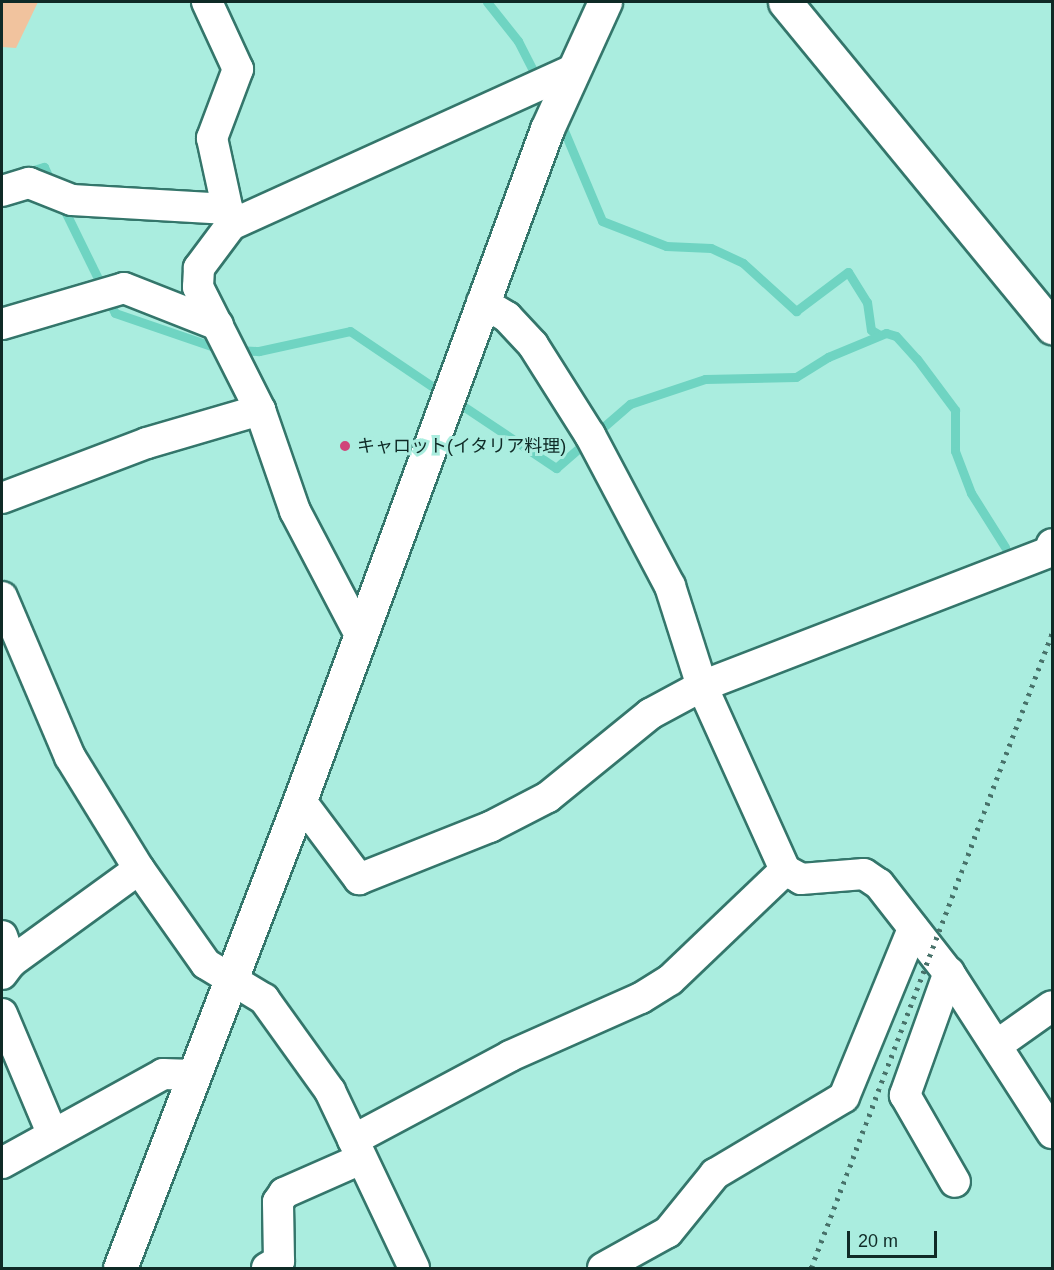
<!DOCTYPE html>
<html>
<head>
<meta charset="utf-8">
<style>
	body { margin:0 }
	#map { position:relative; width:1054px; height:1270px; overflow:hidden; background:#aaeddf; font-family:Helvetica,"Noto Sans JP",sans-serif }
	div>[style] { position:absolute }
	.green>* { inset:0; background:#f1c39e }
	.stream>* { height:9px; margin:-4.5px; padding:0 4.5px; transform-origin:4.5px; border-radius:4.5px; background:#6fd4c2 }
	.roads { filter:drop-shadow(2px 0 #34766b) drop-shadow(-2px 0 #34766b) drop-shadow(0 2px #34766b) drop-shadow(0 -2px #34766b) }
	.street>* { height:30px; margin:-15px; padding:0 15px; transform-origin:15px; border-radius:15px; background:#fff }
	.secondary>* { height:33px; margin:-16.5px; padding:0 16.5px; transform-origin:16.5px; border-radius:16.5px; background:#fff }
	.rail>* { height:4.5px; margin-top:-2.25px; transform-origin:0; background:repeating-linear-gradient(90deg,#477169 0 3px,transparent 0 9px) }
	.dots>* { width:16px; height:16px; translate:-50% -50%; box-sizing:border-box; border:3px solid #aaeddf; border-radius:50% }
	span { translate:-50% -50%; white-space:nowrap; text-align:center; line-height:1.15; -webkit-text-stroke:6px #aaeddf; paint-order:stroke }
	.poi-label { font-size:18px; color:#0f2a26 }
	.left { translate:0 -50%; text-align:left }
	.frame { position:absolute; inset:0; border:3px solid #0f2a26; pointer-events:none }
	.scale { position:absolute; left:847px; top:1231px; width:90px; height:27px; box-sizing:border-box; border:3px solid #0f2a26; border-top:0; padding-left:8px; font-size:18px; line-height:21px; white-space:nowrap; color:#0f2a26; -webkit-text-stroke:4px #aaeddf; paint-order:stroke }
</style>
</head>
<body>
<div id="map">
	<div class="green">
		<i style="clip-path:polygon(2px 2px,38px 2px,16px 48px,2px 47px)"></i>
	</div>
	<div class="stream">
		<i style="left:487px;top:2px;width:50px;rotate:51.5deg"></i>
		<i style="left:518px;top:41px;width:46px;rotate:62.9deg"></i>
		<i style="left:560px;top:121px;width:108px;rotate:67.2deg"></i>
		<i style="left:602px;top:221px;width:69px;rotate:21.3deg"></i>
		<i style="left:666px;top:246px;width:45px;rotate:2.5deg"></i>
		<i style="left:711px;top:248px;width:35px;rotate:25deg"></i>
		<i style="left:743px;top:263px;width:72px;rotate:42.2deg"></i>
		<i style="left:796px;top:311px;width:65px;rotate:-36.9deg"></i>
		<i style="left:848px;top:272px;width:36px;rotate:58deg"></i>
		<i style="left:867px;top:302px;width:28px;rotate:82deg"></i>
		<i style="left:871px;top:330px;width:10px;rotate:29deg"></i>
		<i style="left:24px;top:173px;width:21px;rotate:-17deg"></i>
		<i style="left:44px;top:167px;width:19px;rotate:65deg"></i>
		<i style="left:62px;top:205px;width:120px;rotate:63.9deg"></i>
		<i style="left:115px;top:313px;width:114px;rotate:18.9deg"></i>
		<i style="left:237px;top:350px;width:22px;rotate:3deg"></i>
		<i style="left:259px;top:351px;width:93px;rotate:-12.4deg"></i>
		<i style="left:350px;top:331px;width:111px;rotate:34deg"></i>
		<i style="left:454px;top:400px;width:123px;rotate:33.7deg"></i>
		<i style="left:556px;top:468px;width:98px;rotate:-40.9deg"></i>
		<i style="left:630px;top:404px;width:79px;rotate:-18.4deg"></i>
		<i style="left:705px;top:379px;width:91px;rotate:-1.3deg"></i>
		<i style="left:796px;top:377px;width:38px;rotate:-32deg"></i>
		<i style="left:828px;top:357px;width:63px;rotate:-22.5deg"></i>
		<i style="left:886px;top:333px;width:10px;rotate:17deg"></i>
		<i style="left:896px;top:336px;width:31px;rotate:48deg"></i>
		<i style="left:917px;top:359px;width:64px;rotate:53.3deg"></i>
		<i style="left:955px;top:410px;width:41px;rotate:90deg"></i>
		<i style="left:955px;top:451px;width:45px;rotate:69.1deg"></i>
		<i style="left:971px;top:493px;width:64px;rotate:57.8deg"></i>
	</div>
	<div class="roads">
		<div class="street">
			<i style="left:207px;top:2px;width:74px;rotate:65.2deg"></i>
			<i style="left:238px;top:69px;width:74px;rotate:110.6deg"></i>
			<i style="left:212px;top:138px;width:89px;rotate:77.7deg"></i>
			<i style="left:231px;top:225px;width:54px;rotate:126.7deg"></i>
			<i style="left:199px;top:268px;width:19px;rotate:93deg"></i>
			<i style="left:198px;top:287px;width:138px;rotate:63.2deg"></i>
			<i style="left:260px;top:410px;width:107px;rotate:70.9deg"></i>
			<i style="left:295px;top:511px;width:140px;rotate:62.3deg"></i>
			<i style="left:2px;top:191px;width:28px;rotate:-17deg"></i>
			<i style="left:29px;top:183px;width:46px;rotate:21.6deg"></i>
			<i style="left:72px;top:200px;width:156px;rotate:3.3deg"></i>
			<i style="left:231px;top:225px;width:375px;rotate:-24.4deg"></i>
			<i style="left:482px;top:302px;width:29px;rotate:31deg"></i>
			<i style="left:507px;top:317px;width:38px;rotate:47deg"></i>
			<i style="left:533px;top:345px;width:107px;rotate:57.7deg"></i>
			<i style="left:590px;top:435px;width:171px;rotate:62.1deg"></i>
			<i style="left:670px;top:586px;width:105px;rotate:72.3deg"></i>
			<i style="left:702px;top:686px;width:202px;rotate:65.7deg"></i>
			<i style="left:785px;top:870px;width:18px;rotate:29deg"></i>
			<i style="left:801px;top:879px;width:63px;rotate:-4.5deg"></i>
			<i style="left:864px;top:874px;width:18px;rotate:34deg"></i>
			<i style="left:879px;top:884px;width:117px;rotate:52deg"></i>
			<i style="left:951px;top:976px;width:187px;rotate:57.2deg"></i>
			<i style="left:2px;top:324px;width:127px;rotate:-16.4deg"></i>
			<i style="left:124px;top:288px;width:101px;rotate:21.5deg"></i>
			<i style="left:2px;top:498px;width:155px;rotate:-20.8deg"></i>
			<i style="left:147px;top:443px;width:118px;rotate:-16.3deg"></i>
			<i style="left:2px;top:597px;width:174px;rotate:67deg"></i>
			<i style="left:70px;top:757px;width:132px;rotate:58.4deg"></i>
			<i style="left:139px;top:869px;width:116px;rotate:54.8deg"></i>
			<i style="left:206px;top:964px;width:68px;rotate:31.1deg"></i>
			<i style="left:264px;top:999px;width:113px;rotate:54.3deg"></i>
			<i style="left:330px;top:1091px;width:196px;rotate:64.6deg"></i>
			<i style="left:300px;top:800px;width:99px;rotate:53.2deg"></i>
			<i style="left:359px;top:879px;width:141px;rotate:-21.7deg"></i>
			<i style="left:490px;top:827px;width:65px;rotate:-27.3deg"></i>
			<i style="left:548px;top:797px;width:132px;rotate:-39.1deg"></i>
			<i style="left:650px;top:714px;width:59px;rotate:-28.3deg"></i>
			<i style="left:702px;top:686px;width:373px;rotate:-21.1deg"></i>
			<i style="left:1050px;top:552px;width:8px;rotate:-76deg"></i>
			<i style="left:2px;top:936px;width:28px;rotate:71deg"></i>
			<i style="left:949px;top:972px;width:131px;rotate:109.7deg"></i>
			<i style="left:905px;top:1095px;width:100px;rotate:60.1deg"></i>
			<i style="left:2px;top:974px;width:15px;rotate:-53deg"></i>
			<i style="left:11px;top:962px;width:158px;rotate:-36deg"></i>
			<i style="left:2px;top:1014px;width:129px;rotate:67.2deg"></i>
			<i style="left:997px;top:1045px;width:67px;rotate:-35.3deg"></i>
			<i style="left:353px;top:1140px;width:178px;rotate:-28.1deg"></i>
			<i style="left:510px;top:1056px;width:143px;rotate:-23.9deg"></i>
			<i style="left:641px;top:998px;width:34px;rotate:-32deg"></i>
			<i style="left:670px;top:980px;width:159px;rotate:-43.7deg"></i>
			<i style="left:2px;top:1163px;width:184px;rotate:-28.9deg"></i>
			<i style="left:163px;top:1074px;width:30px;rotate:2deg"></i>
			<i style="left:267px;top:1268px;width:14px;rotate:-30deg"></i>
			<i style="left:279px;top:1261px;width:59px;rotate:-91deg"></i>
			<i style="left:278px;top:1202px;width:11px;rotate:-56deg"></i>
			<i style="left:284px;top:1193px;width:84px;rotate:-23.8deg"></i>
			<i style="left:603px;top:1268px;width:74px;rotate:-29deg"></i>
			<i style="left:668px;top:1232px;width:75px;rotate:-51deg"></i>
			<i style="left:715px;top:1174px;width:150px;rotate:-30.8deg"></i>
			<i style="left:844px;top:1097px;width:182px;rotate:-67.7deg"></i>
		</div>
		<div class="secondary">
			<i style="left:785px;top:2px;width:421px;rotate:50.6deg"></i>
			<i style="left:120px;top:1268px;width:501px;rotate:-68.96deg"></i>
			<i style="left:300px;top:800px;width:715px;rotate:-69.79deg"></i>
			<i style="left:547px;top:129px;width:140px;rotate:-65.5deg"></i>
		</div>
	</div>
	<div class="rail">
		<i style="left:811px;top:1268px;width:679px;rotate:-69.22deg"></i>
	</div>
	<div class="dots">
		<i style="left:345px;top:446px;background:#d0457a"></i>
	</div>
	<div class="poi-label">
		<span class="left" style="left:357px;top:446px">キャロット(イタリア料理)</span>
	</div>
	<div class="frame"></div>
	<div class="scale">20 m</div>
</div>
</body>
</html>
